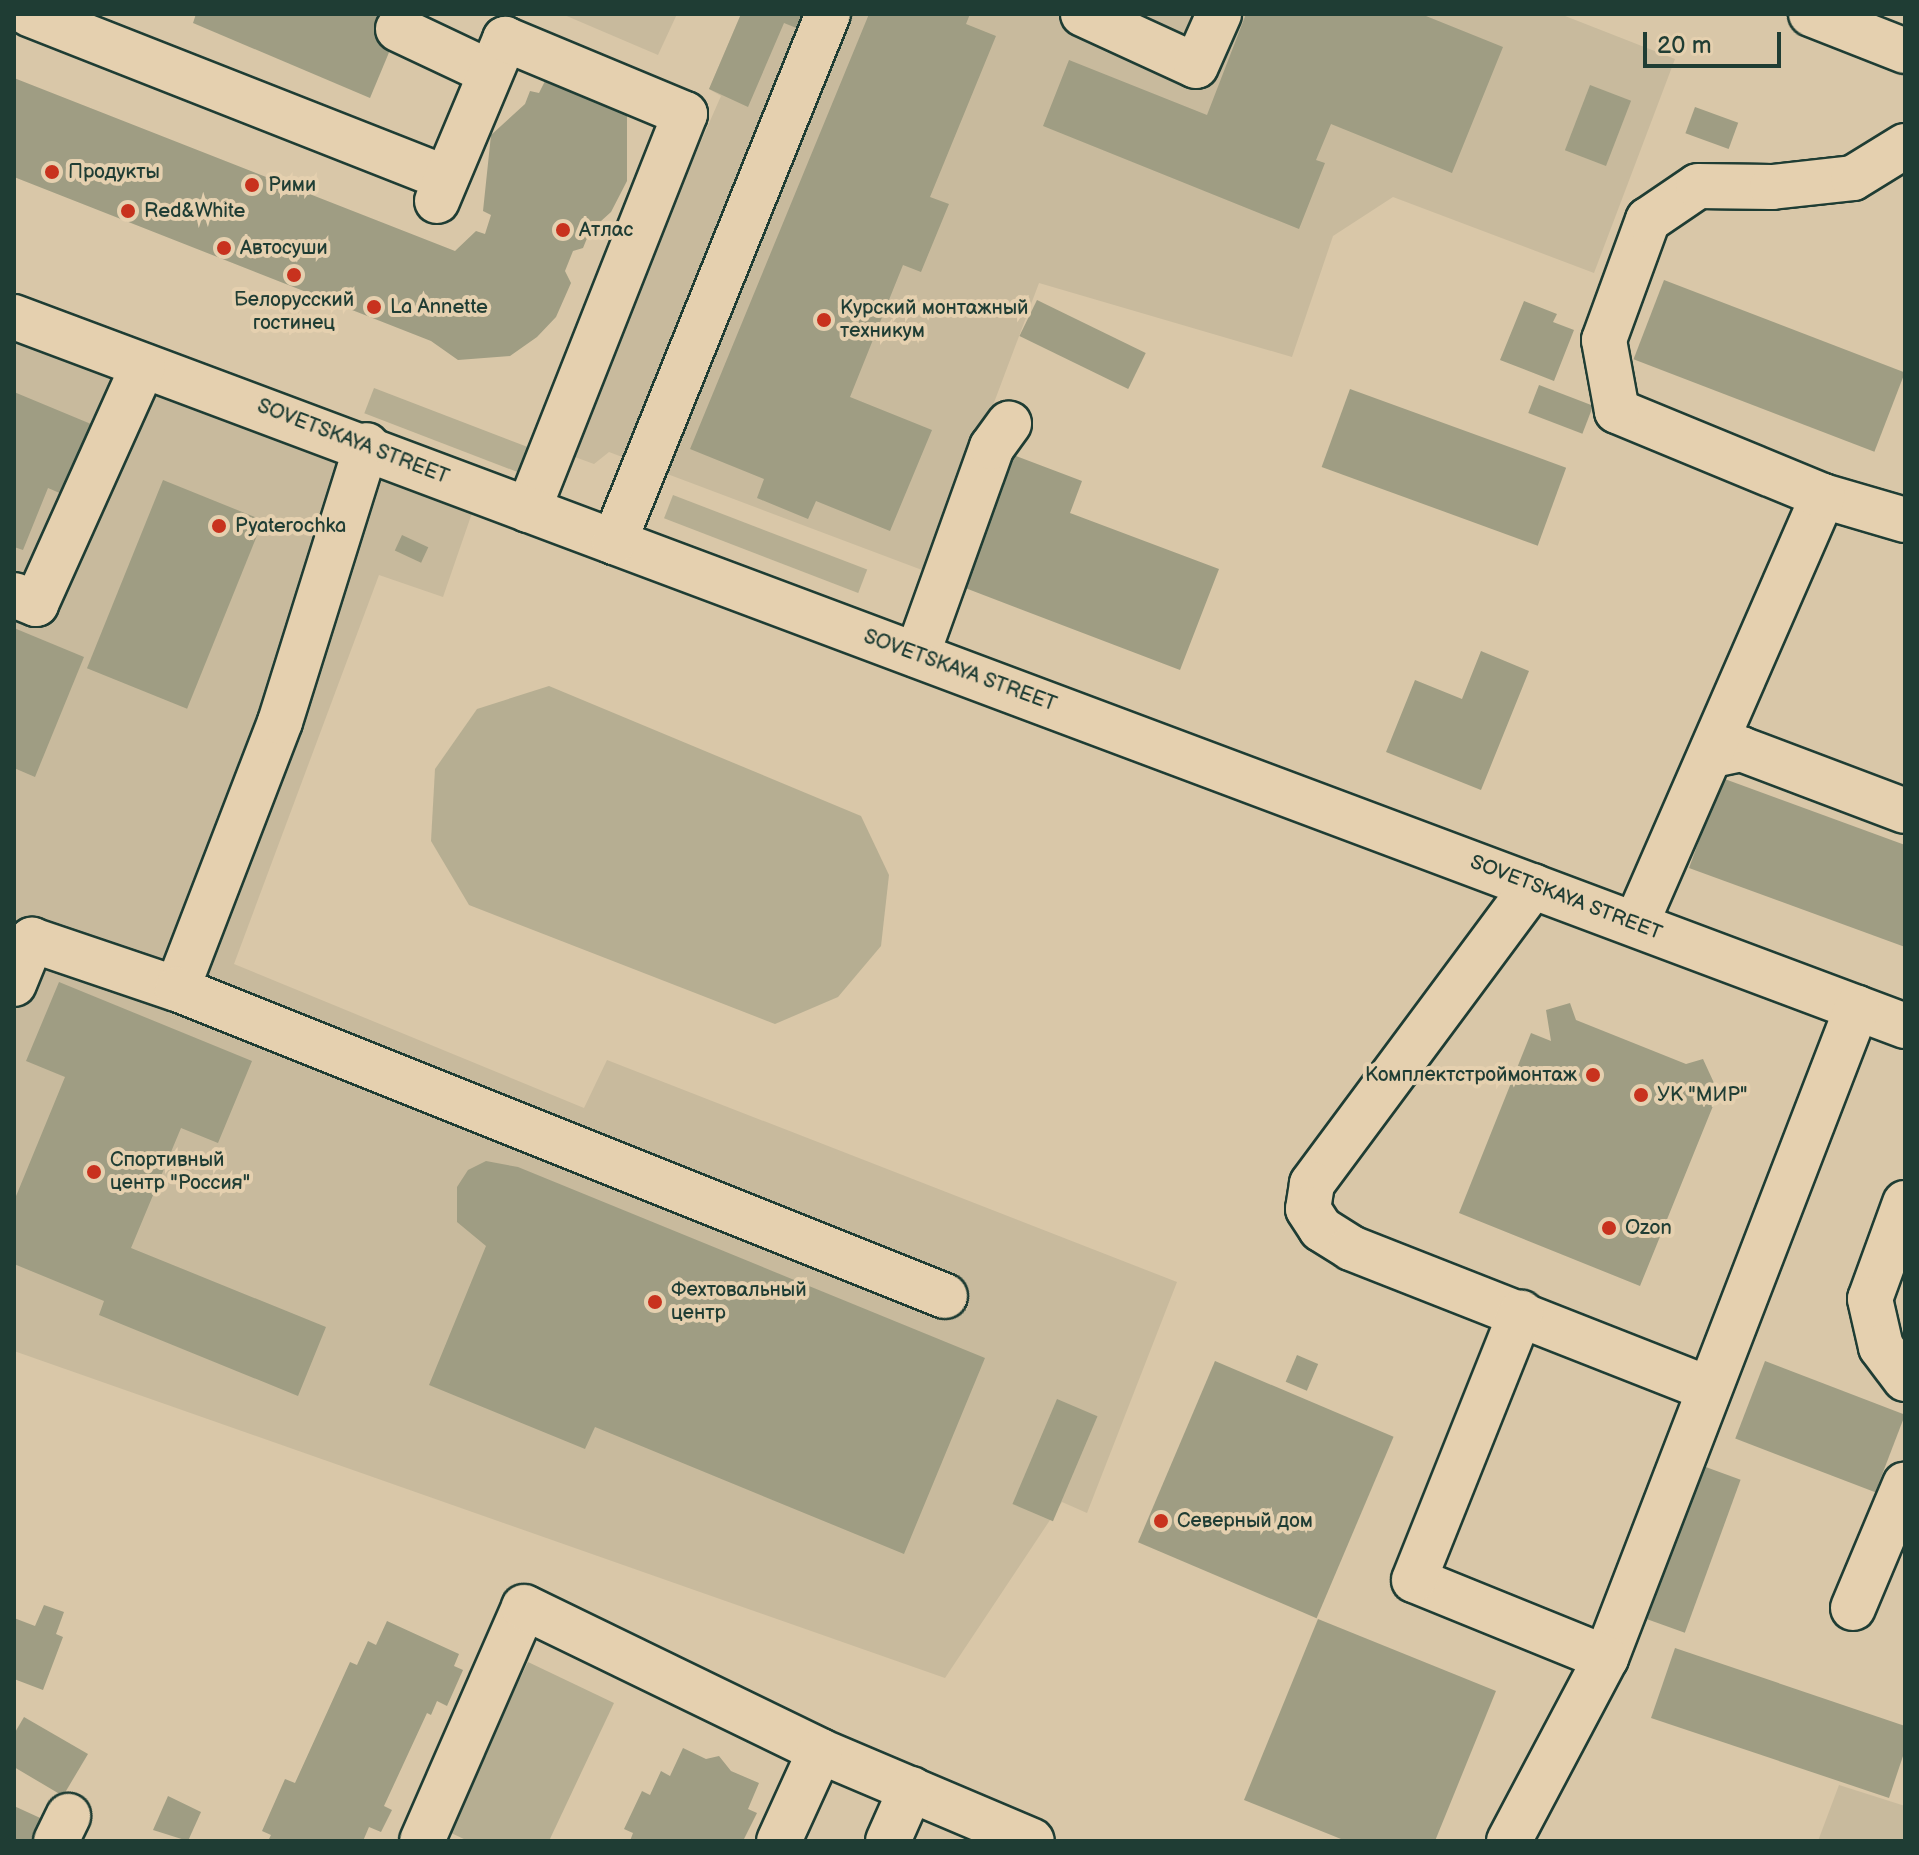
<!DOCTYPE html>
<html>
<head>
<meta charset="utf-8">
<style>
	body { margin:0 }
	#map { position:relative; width:1919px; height:1855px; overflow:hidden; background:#d9c7a8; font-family:"Balsamiq Sans",sans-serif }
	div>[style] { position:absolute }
	.built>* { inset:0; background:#c8ba9d }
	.green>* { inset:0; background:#b6ae92; transform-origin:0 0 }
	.building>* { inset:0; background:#9f9d83; transform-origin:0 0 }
	.roads { filter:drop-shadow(2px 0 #1f3d34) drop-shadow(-2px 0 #1f3d34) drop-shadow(0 2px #1f3d34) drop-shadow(0 -2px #1f3d34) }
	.minor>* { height:44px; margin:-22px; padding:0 22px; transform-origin:22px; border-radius:22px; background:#e5d0af }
	.dots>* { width:22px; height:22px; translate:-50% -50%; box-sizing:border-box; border:4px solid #e5d0af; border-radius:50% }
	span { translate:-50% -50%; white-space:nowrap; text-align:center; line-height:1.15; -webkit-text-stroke:8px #e5d0af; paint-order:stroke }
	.poi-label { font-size:20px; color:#1f3d34 }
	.left { translate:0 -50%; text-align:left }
	.right { translate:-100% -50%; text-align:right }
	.street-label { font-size:20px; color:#1f3d34 }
	.frame { position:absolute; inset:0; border:16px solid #1f3d34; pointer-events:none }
	.scale { position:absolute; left:1643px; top:32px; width:138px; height:36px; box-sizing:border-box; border:4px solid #1f3d34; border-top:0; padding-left:10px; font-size:24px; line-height:28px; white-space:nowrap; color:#1f3d34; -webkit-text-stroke:6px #e5d0af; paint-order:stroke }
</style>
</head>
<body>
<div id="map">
	<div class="built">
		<i style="clip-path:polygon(562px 14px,677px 14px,658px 55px)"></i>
		<i style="clip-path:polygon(741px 14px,1560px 14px,1675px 59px,1594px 273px,1393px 197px,1333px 236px,1292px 357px,1039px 283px,930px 573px,609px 452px,594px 464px,564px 453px,721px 96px,709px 89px)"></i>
		<i style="clip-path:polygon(14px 338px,472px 513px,443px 597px,379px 575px,234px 964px,584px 1108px,607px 1060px,1177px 1282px,1087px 1513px,1062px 1502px,945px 1678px,14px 1351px)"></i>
		<i style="clip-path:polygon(1839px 1785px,1905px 1806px,1905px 1841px,1818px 1841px)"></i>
	</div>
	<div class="green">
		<i style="left:374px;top:388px;width:171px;height:27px;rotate:21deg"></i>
		<i style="left:673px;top:495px;width:208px;height:25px;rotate:21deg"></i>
		<i style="clip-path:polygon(549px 686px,861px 816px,889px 875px,881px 946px,838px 997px,775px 1024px,469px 905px,431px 841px,435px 769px,477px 709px)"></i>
		<i style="clip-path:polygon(528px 1662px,614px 1703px,549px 1841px,468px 1841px,447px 1831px)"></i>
	</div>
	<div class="building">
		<i style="clip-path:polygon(196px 14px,405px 14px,370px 98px,193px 23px)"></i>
		<i style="clip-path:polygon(741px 14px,805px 14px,799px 29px,784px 23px,748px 107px,709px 89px)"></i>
		<i style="clip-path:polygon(869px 14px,970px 14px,966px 24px,996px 36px,930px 197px,949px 204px,921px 272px,903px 265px,850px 397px,932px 430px,890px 531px,816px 501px,808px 519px,757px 498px,764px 479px,690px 449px)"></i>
		<i style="clip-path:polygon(1246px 14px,1421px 14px,1503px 47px,1452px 173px,1331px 124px,1316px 160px,1325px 163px,1299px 229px,1043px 126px,1069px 60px,1207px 115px)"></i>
		<i style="clip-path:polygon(14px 78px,455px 251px,476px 231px,485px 234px,491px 215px,483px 211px,491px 135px,525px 104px,530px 91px,539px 93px,546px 79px,627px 108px,627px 181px,611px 212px,590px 231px,583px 248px,573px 251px,565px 271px,571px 283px,556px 317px,537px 337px,510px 356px,458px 360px,431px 341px,14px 177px)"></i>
		<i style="left:1590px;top:85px;width:44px;height:70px;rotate:21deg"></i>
		<i style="left:1695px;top:107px;width:46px;height:28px;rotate:20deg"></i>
		<i style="left:1664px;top:280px;width:258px;height:85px;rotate:21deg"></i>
		<i style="left:1037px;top:300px;width:121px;height:40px;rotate:26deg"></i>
		<i style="clip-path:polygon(1524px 301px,1557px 314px,1553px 322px,1574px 330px,1554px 381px,1500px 360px)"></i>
		<i style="left:1539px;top:385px;width:58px;height:30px;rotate:21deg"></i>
		<i style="left:1350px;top:389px;width:230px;height:83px;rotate:20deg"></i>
		<i style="clip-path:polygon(14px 392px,91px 424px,62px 494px,48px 488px,23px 550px,14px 547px)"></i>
		<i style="clip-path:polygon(1011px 454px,1082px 481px,1070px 513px,1219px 569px,1180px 670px,960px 586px)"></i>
		<i style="left:163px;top:480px;width:108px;height:203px;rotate:22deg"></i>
		<i style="left:402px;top:535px;width:29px;height:17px;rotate:25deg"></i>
		<i style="clip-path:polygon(14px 628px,84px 657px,35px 777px,14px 768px)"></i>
		<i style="clip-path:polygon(1481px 651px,1529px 671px,1481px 790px,1386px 752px,1415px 680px,1462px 699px)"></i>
		<i style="clip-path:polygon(1722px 778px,1905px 845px,1905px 947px,1689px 868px)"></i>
		<i style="clip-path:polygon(59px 982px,252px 1061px,218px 1143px,181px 1128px,131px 1248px,326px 1327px,298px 1396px,99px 1315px,104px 1301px,14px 1264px,14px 1201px,65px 1077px,26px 1061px)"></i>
		<i style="clip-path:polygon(1570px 1003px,1576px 1020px,1686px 1064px,1703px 1059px,1714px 1083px,1692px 1098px,1713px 1106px,1640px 1286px,1459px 1213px,1531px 1033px,1551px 1041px,1546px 1010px)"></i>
		<i style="clip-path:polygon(486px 1161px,518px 1167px,985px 1358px,904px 1554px,595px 1427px,585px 1449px,429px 1385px,486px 1246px,457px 1222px,457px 1187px,468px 1170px)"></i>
		<i style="left:1297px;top:1355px;width:23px;height:29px;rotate:23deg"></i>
		<i style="left:1215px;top:1361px;width:194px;height:197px;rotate:23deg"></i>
		<i style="left:1765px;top:1361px;width:150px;height:83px;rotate:21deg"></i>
		<i style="left:1057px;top:1399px;width:44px;height:114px;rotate:23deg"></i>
		<i style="left:1703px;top:1466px;width:40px;height:163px;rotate:20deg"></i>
		<i style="clip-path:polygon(44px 1605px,64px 1612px,56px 1634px,63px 1637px,43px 1690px,14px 1679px,14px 1618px,35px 1626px)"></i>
		<i style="clip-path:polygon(1318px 1619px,1496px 1691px,1435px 1841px,1346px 1841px,1244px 1800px)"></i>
		<i style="clip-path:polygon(387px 1621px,459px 1654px,454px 1666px,463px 1670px,447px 1706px,437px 1701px,431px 1715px,427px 1713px,384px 1806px,392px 1810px,381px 1832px,369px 1827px,363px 1841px,268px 1841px,271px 1835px,262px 1831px,285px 1779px,295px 1783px,350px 1662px,357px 1665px,368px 1641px,376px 1645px)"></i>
		<i style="clip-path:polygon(1675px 1648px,1905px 1726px,1905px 1750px,1889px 1798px,1651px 1718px)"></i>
		<i style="clip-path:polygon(24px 1717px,88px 1754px,63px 1796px,14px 1767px,14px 1734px)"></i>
		<i style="clip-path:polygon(683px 1748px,706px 1759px,719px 1756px,731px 1771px,759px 1783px,748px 1809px,757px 1813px,744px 1839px,630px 1841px,633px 1833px,624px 1829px,642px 1791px,650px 1795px,661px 1771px,670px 1776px)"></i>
		<i style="clip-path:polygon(168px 1796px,201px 1812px,188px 1841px,153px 1830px)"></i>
		<i style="clip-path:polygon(14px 1806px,49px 1822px,40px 1841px,14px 1841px)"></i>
	</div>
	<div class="roads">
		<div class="minor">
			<i style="left:29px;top:14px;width:447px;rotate:21.5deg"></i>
			<i style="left:1083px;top:14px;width:124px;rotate:24.7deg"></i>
			<i style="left:1196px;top:66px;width:57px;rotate:-66.1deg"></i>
			<i style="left:1811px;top:14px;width:101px;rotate:21.5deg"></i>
			<i style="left:398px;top:29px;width:101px;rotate:25.3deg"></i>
			<i style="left:437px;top:201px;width:176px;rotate:-67.2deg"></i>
			<i style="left:505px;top:39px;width:195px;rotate:22.6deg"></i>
			<i style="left:685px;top:114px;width:426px;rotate:111.6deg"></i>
			<i style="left:14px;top:317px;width:2020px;rotate:20.55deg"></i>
			<i style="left:1823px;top:496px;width:85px;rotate:16.3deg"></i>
			<i style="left:614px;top:542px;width:570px;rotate:-67.94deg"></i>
			<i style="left:14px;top:595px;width:24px;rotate:22deg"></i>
			<i style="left:36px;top:604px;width:261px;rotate:-65.8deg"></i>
			<i style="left:917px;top:655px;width:221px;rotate:-70.2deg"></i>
			<i style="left:992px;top:447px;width:29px;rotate:-54deg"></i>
			<i style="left:1713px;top:755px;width:29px;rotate:-12deg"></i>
			<i style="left:1741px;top:749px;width:175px;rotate:20.7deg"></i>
			<i style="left:1533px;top:886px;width:371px;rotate:126.6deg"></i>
			<i style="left:1312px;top:1184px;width:25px;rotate:99deg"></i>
			<i style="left:1308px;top:1209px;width:24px;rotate:57deg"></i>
			<i style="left:1321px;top:1229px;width:36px;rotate:32deg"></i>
			<i style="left:1351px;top:1248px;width:382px;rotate:21.5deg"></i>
			<i style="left:1636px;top:924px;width:467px;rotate:-66.4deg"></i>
			<i style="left:1823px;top:496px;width:223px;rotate:-157.6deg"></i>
			<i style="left:1617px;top:411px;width:72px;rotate:-100.4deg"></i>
			<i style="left:1604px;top:340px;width:128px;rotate:-69.9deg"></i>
			<i style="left:1648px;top:220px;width:60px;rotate:-34.2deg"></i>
			<i style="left:1698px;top:186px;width:74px;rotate:0.8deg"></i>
			<i style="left:1772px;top:187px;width:81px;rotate:-6.3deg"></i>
			<i style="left:1853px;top:178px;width:61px;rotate:-31.6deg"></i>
			<i style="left:14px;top:984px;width:48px;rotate:-67.8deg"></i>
			<i style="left:32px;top:940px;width:153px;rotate:18.7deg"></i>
			<i style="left:177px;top:989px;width:286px;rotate:-68.9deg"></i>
			<i style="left:280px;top:722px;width:290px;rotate:-72.6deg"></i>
			<i style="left:177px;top:989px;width:827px;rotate:21.79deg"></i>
			<i style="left:1905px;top:1203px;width:102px;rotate:110deg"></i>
			<i style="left:1870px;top:1299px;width:49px;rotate:77.1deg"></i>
			<i style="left:1881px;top:1347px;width:40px;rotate:53deg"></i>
			<i style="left:1853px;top:1608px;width:134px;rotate:-67.2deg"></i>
			<i style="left:1606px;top:1658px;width:697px;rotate:-68.89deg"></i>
			<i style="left:56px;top:1841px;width:28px;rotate:-64deg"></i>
			<i style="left:422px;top:1841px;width:255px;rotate:-66.4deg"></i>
			<i style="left:524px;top:1607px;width:329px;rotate:25.9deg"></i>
			<i style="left:820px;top:1751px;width:230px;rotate:23deg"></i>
			<i style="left:779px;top:1841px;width:99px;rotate:-65.5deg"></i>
			<i style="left:888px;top:1841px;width:57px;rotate:-66.1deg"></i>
			<i style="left:1509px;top:1841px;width:207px;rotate:-62.1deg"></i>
			<i style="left:1606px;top:1658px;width:207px;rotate:-157.9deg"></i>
			<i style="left:1414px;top:1580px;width:288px;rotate:-68.2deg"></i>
		</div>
	</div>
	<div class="dots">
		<i style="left:52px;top:172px;background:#c8321e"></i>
		<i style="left:252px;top:185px;background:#c8321e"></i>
		<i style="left:128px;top:211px;background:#c8321e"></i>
		<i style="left:563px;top:230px;background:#c8321e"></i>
		<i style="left:224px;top:248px;background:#c8321e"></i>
		<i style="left:294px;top:275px;background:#c8321e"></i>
		<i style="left:374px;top:307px;background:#c8321e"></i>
		<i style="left:824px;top:320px;background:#c8321e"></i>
		<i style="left:219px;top:526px;background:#c8321e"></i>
		<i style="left:1593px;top:1075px;background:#c8321e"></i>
		<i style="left:1641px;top:1095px;background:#c8321e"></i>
		<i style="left:94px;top:1172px;background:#c8321e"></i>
		<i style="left:1609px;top:1228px;background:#c8321e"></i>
		<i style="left:655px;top:1302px;background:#c8321e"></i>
		<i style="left:1161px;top:1521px;background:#c8321e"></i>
	</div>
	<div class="poi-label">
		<span class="left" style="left:68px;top:172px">Продукты</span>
		<span class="left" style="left:268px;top:185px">Рими</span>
		<span class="left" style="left:144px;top:211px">Red&amp;White</span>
		<span class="left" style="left:579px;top:230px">Атлас</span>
		<span class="left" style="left:240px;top:248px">Автосуши</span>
		<span style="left:294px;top:312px">Белорусский<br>гостинец</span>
		<span class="left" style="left:390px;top:307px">La Annette</span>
		<span class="left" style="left:840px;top:320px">Курский монтажный<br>техникум</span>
		<span class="left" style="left:235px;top:526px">Pyaterochka</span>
		<span class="right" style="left:1577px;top:1075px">Комплектстроймонтаж</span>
		<span class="left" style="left:1657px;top:1095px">УК "МИР"</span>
		<span class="left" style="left:110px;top:1172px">Спортивный<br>центр "Россия"</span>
		<span class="left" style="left:1625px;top:1228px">Ozon</span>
		<span class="left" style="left:671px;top:1302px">Фехтовальный<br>центр</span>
		<span class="left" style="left:1177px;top:1521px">Северный дом</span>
	</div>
	<div class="street-label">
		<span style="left:353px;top:442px;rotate:21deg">SOVETSKAYA STREET</span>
		<span style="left:960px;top:671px;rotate:20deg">SOVETSKAYA STREET</span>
		<span style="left:1566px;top:898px;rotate:21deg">SOVETSKAYA STREET</span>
	</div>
	<div class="frame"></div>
	<div class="scale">20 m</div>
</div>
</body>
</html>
